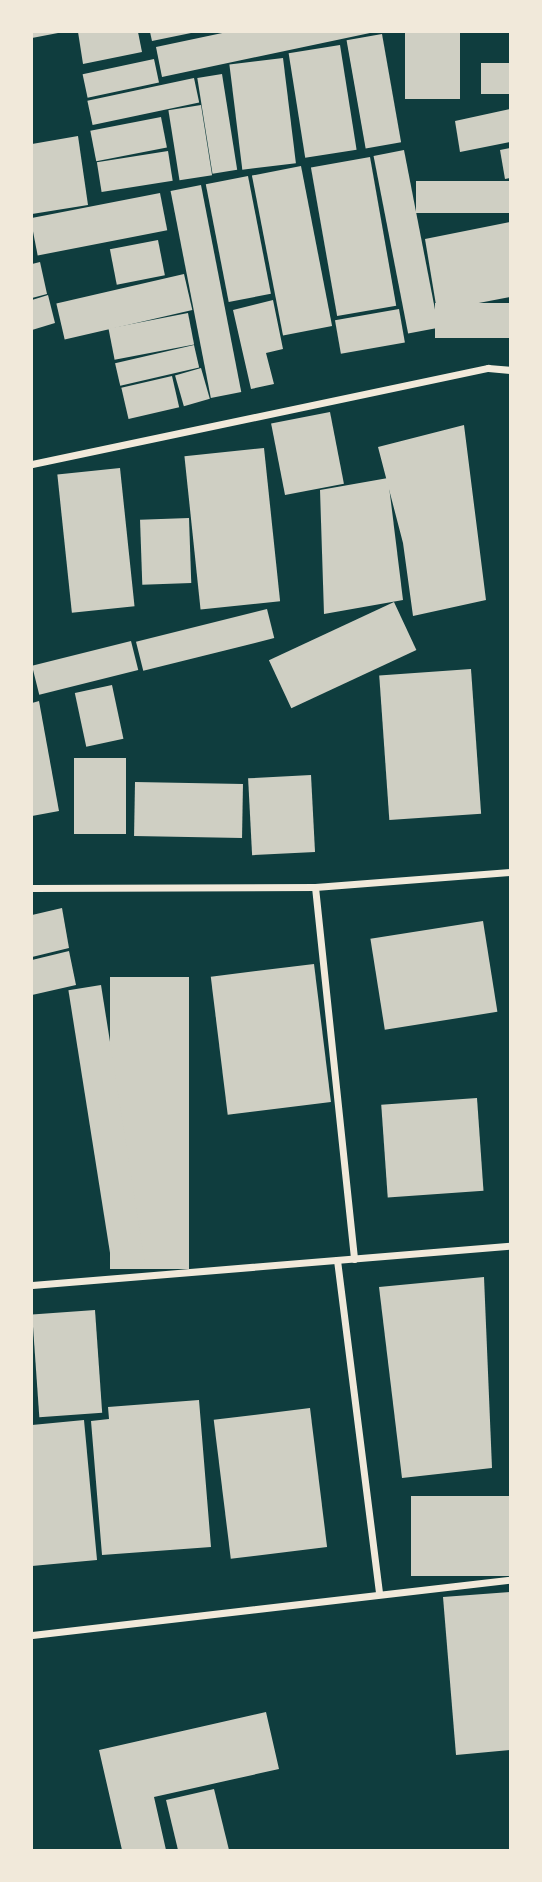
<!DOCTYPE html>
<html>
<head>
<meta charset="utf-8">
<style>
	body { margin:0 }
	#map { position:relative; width:542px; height:1882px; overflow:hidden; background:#0f3d3e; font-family:"Open Sans",sans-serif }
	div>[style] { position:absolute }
	.building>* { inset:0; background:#cfcfc3; transform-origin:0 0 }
	.minor>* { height:7px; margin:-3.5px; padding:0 3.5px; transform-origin:3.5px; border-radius:3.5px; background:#f1e9da }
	span { translate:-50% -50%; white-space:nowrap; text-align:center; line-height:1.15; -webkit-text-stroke:5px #f1e9da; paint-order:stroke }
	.frame { position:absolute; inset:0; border:33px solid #f1e9da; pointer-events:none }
</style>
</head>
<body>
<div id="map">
	<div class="building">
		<i style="clip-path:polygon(32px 32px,57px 32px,58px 33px,32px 38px)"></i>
		<i style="clip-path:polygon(78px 32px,138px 32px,142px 52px,83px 64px)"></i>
		<i style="clip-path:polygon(150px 32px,191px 32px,191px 33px,152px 41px)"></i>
		<i style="clip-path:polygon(227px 32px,370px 32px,370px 33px,162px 77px,156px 47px)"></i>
		<i style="left:405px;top:32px;width:55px;height:67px"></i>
		<i style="left:382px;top:34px;width:110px;height:36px;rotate:80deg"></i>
		<i style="left:340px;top:45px;width:106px;height:52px;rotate:81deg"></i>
		<i style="left:283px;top:58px;width:106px;height:54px;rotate:83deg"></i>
		<i style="left:154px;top:59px;width:24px;height:73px;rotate:78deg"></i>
		<i style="left:510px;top:63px;width:31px;height:29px;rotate:90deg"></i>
		<i style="left:222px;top:74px;width:97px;height:25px;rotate:81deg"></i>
		<i style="left:194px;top:78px;width:25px;height:109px;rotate:78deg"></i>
		<i style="left:201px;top:105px;width:71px;height:33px;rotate:81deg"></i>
		<i style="clip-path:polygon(510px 109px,510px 142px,460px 152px,455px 121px)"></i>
		<i style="left:161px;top:117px;width:31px;height:72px;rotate:79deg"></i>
		<i style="clip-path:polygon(78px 136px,88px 205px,32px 214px,32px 144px)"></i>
		<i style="clip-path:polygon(510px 148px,510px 178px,505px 179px,500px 150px)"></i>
		<i style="left:404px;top:150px;width:181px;height:31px;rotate:79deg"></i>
		<i style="left:168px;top:151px;width:30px;height:72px;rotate:81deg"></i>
		<i style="left:370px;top:157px;width:151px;height:60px;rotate:80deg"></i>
		<i style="left:301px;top:166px;width:163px;height:50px;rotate:79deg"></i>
		<i style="left:248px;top:176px;width:120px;height:43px;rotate:79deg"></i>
		<i style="left:510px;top:181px;width:32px;height:94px;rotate:90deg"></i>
		<i style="left:201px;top:185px;width:211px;height:31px;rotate:79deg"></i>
		<i style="left:160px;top:193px;width:38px;height:132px;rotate:79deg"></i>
		<i style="clip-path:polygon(510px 222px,510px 297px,437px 311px,425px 239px)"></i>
		<i style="left:158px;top:240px;width:36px;height:49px;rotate:79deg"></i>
		<i style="clip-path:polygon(40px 262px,47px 294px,32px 298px,32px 264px)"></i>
		<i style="left:184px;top:274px;width:37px;height:131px;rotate:77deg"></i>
		<i style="clip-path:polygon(48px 295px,55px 323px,32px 330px,32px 300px)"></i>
		<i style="clip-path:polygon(273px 300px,283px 349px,266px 353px,274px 384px,251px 389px,233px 310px)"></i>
		<i style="left:510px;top:303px;width:35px;height:75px;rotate:90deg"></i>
		<i style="left:399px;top:309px;width:34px;height:65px;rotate:80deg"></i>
		<i style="left:188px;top:313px;width:32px;height:81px;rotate:79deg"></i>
		<i style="left:194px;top:345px;width:23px;height:81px;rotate:77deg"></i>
		<i style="left:201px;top:368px;width:32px;height:27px;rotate:74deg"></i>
		<i style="left:172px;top:376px;width:32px;height:52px;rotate:77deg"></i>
		<i style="left:330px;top:412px;width:73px;height:60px;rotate:79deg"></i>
		<i style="clip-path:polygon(464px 425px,486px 600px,413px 616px,403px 543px,378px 447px)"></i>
		<i style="left:264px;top:448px;width:154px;height:80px;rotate:84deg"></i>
		<i style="left:120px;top:468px;width:139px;height:63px;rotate:84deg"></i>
		<i style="clip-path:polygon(388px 478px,403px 600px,324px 614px,320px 490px)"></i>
		<i style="left:189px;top:518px;width:65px;height:49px;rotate:88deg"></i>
		<i style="left:394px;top:602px;width:53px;height:138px;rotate:65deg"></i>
		<i style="left:267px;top:609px;width:30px;height:135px;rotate:76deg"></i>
		<i style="left:131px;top:641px;width:30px;height:102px;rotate:76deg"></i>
		<i style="left:471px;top:669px;width:145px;height:92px;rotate:86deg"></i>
		<i style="left:112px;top:685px;width:55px;height:38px;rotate:78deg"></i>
		<i style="clip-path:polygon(39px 701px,59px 811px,32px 816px,32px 703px)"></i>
		<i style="left:74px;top:758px;width:52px;height:76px"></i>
		<i style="left:311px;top:775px;width:77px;height:63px;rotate:87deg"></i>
		<i style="left:135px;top:782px;width:108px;height:54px;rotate:1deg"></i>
		<i style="clip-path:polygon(62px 908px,69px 948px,32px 957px,32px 915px)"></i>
		<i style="left:483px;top:921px;width:92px;height:114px;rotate:81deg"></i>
		<i style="clip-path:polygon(69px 951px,76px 985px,32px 995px,32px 960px)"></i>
		<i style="left:314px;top:964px;width:139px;height:104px;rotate:83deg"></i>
		<i style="left:110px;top:977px;width:79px;height:292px"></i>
		<i style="left:101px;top:985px;width:282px;height:33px;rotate:81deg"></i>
		<i style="left:477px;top:1098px;width:93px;height:96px;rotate:86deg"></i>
		<i style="clip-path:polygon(484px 1277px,492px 1468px,402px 1478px,379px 1287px)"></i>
		<i style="left:95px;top:1310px;width:103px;height:63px;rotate:86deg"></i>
		<i style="clip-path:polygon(199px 1400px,211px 1547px,102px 1555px,91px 1421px,109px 1419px,108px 1407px)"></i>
		<i style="left:310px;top:1408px;width:140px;height:97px;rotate:83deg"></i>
		<i style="clip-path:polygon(84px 1420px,97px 1560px,32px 1566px,32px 1425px)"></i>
		<i style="left:510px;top:1496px;width:80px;height:99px;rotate:90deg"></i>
		<i style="clip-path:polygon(510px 1592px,510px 1750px,456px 1755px,443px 1597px)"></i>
		<i style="clip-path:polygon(266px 1712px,279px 1769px,154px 1797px,166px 1850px,122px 1850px,99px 1750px)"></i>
		<i style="clip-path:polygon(214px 1789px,229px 1850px,178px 1850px,166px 1800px)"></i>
	</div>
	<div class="minor">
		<i style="left:32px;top:464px;width:466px;rotate:-11.9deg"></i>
		<i style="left:488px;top:368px;width:22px;rotate:5deg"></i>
		<i style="left:315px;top:887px;width:196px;rotate:-4.4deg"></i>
		<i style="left:32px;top:888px;width:283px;rotate:-0.2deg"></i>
		<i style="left:315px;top:887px;width:374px;rotate:84deg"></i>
		<i style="left:337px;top:1260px;width:336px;rotate:82.8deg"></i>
		<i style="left:32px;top:1285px;width:480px;rotate:-4.7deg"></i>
		<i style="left:32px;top:1635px;width:481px;rotate:-6.6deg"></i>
	</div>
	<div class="frame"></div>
</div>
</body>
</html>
